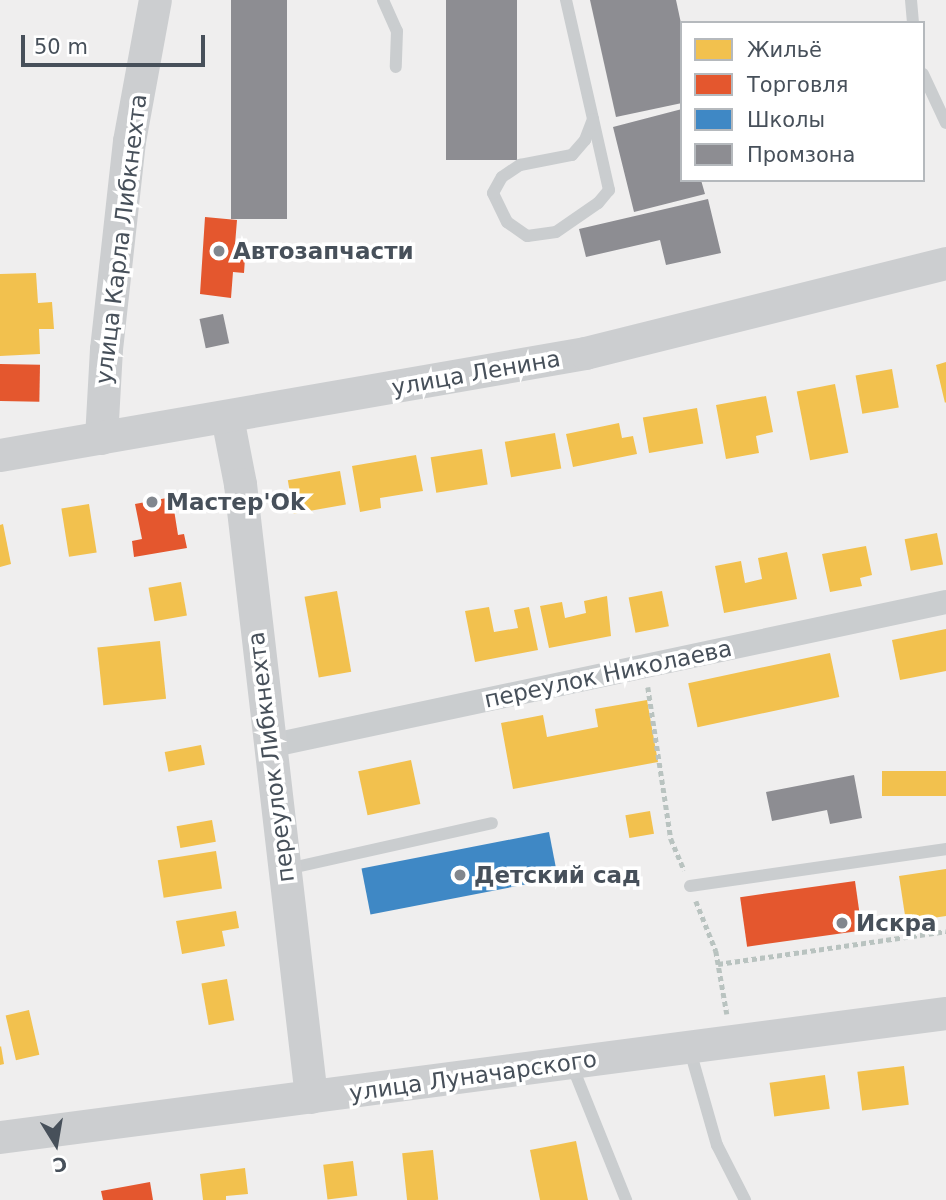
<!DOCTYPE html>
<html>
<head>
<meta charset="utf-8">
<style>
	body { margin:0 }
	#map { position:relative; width:946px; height:1200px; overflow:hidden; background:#efeeee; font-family:"DejaVu Sans",sans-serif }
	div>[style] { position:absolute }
	.homes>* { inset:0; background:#f2c14e; transform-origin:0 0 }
	.shops>* { inset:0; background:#e4572e; transform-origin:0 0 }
	.schools>* { inset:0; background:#3f88c5; transform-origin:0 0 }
	.industry>* { inset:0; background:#8d8d92; transform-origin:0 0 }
	.path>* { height:4.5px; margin-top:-2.25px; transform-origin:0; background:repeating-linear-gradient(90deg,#b9c3c0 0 5px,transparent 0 8.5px) }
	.lane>* { height:12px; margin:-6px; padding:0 6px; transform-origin:6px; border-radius:6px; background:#cacdcf }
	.street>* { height:24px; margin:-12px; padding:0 12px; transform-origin:12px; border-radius:12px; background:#cacdcf }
	.secondary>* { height:33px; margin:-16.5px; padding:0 16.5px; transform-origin:16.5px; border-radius:16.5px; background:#ccced0 }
	.dots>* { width:19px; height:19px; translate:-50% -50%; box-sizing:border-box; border:4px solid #fff; border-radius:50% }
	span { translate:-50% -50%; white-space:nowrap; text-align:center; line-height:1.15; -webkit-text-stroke:7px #fff; paint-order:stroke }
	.street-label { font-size:23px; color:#47505a }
	.poi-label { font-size:23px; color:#47505a; font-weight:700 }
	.left { translate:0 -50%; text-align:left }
	.legend { position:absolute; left:680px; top:21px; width:245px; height:161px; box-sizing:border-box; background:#fff; border:2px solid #b5b9bd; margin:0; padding:9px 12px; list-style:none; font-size:21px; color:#47505a }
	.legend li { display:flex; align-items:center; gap:14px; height:35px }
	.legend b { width:35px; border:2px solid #b5b9bd }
	.north { position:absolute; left:21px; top:1109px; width:70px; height:70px; -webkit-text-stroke:5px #fff; paint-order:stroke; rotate:169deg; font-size:19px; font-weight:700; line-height:28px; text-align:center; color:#47505a }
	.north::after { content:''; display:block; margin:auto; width:24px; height:32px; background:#47505a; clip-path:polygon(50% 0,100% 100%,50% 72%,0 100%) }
	.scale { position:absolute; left:21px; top:35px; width:184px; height:32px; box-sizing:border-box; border:4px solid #47505a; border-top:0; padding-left:9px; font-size:21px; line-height:24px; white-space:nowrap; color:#47505a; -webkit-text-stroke:5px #fff; paint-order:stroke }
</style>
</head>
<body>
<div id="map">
	<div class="homes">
		<i style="clip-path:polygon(36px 273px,38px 303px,52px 302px,54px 329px,39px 329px,40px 354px,0 356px,0 274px)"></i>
		<i style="clip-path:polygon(946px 362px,946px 402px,945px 403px,936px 365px)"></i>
		<i style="left:892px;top:369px;width:39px;height:37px;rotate:80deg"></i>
		<i style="left:835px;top:384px;width:70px;height:39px;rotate:79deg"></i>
		<i style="clip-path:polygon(766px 396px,773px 432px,756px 436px,759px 453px,726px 459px,716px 405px)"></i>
		<i style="left:697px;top:408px;width:36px;height:55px;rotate:80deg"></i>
		<i style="clip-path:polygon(619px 423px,622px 438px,633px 436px,637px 454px,573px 467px,566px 434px)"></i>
		<i style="left:555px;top:433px;width:36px;height:51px;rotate:80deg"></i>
		<i style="left:482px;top:449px;width:36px;height:52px;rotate:81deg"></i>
		<i style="clip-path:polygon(416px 455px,423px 491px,380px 498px,381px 508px,360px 512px,352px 466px)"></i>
		<i style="left:340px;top:471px;width:34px;height:53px;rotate:80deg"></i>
		<i style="left:89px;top:504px;width:49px;height:28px;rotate:81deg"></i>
		<i style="clip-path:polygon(3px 524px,11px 564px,0 567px,0 525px)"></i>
		<i style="left:937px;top:533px;width:32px;height:33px;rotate:79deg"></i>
		<i style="clip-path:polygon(866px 546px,872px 575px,860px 578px,862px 586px,830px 592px,822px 554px)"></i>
		<i style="clip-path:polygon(787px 552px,797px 599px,724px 613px,715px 566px,741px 561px,745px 583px,762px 579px,758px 558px)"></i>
		<i style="left:181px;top:582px;width:34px;height:33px;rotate:80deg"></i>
		<i style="left:337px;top:591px;width:82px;height:33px;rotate:80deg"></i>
		<i style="left:662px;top:591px;width:36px;height:34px;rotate:79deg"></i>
		<i style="clip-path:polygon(607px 596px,611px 636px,549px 648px,540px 606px,562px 602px,565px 618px,586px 613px,584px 601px)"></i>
		<i style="clip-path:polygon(489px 607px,494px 632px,518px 628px,514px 610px,529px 607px,538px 650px,475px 662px,465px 611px)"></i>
		<i style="clip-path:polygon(946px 629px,946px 671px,900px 680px,892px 640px)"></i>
		<i style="left:160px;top:641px;width:58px;height:63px;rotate:84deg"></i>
		<i style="left:830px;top:653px;width:45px;height:145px;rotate:78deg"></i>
		<i style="clip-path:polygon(647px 700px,658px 762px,513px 789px,501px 723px,543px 715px,547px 737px,598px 727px,595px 709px)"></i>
		<i style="left:201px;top:745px;width:20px;height:37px;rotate:79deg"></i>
		<i style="left:411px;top:760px;width:45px;height:54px;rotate:78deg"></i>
		<i style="left:946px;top:771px;width:25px;height:64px;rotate:90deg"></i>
		<i style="left:650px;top:811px;width:23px;height:25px;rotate:80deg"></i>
		<i style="left:212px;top:820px;width:22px;height:36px;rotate:80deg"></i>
		<i style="left:216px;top:851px;width:38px;height:59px;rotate:81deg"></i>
		<i style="clip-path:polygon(946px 869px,946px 916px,906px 922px,899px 876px)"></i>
		<i style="clip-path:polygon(236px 911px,239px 928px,222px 931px,225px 946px,182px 954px,176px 921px)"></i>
		<i style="left:227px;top:979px;width:42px;height:26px;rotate:80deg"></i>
		<i style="left:29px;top:1010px;width:46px;height:24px;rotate:77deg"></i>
		<i style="clip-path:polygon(1px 1046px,4px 1064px,0 1065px,0 1047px)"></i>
		<i style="left:904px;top:1066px;width:39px;height:47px;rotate:83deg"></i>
		<i style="left:825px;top:1075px;width:34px;height:56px;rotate:82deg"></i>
		<i style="clip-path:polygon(576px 1141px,588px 1200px,540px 1200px,530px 1150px)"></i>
		<i style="left:433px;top:1150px;width:50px;height:31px;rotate:84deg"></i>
		<i style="left:353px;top:1161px;width:35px;height:30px;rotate:83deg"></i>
		<i style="clip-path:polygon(245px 1168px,248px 1194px,226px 1196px,226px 1200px,203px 1200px,200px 1174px)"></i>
	</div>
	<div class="shops">
		<i style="clip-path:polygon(205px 217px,237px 220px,234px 257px,245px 258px,244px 273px,233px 272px,231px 298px,200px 294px)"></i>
		<i style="left:0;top:364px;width:40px;height:37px;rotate:1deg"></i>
		<i style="clip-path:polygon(172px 497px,178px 535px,184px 534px,187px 548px,134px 557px,132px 541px,142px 539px,135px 504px)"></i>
		<i style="left:855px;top:881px;width:50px;height:116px;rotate:82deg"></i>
		<i style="clip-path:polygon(150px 1182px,153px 1200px,103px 1200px,101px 1191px)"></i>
	</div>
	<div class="schools">
		<i style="left:549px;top:832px;width:47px;height:191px;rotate:79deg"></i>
	</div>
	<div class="industry">
		<i style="left:231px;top:0;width:56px;height:219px"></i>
		<i style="left:446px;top:0;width:71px;height:160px"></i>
		<i style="clip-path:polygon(590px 0,676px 0,682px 28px,682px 103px,616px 117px)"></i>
		<i style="clip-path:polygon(682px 109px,682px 180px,701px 180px,705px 194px,634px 212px,613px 127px)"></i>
		<i style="clip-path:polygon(708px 199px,721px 253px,666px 265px,660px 240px,586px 257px,579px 229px)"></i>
		<i style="left:223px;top:314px;width:30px;height:24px;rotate:78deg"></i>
		<i style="clip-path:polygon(854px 775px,862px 818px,830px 824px,827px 810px,772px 821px,766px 792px)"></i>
	</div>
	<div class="path">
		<i style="left:648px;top:687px;width:154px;rotate:81.4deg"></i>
		<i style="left:671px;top:839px;width:34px;rotate:67deg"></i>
		<i style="left:696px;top:901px;width:54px;rotate:68.2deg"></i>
		<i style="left:716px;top:951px;width:64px;rotate:80.1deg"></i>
		<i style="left:718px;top:964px;width:230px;rotate:-8.2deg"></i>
	</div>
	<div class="lane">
		<i style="left:383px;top:0;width:34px;rotate:66deg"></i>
		<i style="left:397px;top:31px;width:36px;rotate:92deg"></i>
		<i style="left:566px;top:0;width:122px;rotate:77.2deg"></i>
		<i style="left:593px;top:119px;width:73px;rotate:77.3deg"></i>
		<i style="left:609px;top:190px;width:17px;rotate:130deg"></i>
		<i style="left:598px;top:203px;width:51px;rotate:145.4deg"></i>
		<i style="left:556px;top:232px;width:29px;rotate:172deg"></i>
		<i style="left:527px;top:236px;width:24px;rotate:-145deg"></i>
		<i style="left:507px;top:222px;width:32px;rotate:-116deg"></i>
		<i style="left:493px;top:193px;width:18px;rotate:-61deg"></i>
		<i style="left:502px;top:177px;width:22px;rotate:-34deg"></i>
		<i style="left:520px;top:165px;width:53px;rotate:-10.9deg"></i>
		<i style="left:572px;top:155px;width:20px;rotate:-49deg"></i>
		<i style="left:585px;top:140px;width:22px;rotate:-69deg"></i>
		<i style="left:911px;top:0;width:23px;rotate:85deg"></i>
		<i style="left:923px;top:74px;width:54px;rotate:64.9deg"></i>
		<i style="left:287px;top:869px;width:210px;rotate:-12.6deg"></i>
		<i style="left:690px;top:886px;width:259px;rotate:-8.2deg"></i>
		<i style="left:689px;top:1047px;width:102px;rotate:74.1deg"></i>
		<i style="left:717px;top:1145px;width:62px;rotate:63deg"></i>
		<i style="left:571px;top:1063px;width:148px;rotate:68.1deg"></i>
	</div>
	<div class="street">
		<i style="left:269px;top:746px;width:692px;rotate:-12.01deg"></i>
	</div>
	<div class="secondary">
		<i style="left:227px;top:417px;width:68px;rotate:79deg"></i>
		<i style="left:240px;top:484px;width:617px;rotate:83.39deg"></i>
		<i style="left:101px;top:438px;width:89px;rotate:-86.8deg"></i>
		<i style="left:106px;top:349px;width:209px;rotate:-83.7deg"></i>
		<i style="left:129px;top:141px;width:143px;rotate:-79.6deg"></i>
		<i style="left:0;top:455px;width:594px;rotate:-9.89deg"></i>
		<i style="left:585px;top:353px;width:372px;rotate:-14deg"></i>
		<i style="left:0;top:1137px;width:954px;rotate:-7.47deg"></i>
	</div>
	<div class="dots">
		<i style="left:219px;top:251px;background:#82878e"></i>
		<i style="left:152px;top:502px;background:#82878e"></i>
		<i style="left:460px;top:875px;background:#82878e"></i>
		<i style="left:842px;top:923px;background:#82878e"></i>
	</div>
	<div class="street-label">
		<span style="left:121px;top:239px;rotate:-83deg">улица Карла Либкнехта</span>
		<span style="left:476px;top:373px;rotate:-10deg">улица Ленина</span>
		<span style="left:608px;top:674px;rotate:-12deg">переулок Николаева</span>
		<span style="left:271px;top:757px;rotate:-97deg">переулок Либкнехта</span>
		<span style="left:473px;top:1076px;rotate:-8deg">улица Луначарского</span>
	</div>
	<div class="poi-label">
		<span class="left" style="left:233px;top:251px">Автозапчасти</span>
		<span class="left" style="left:166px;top:502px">Мастер'Ok</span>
		<span class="left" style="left:474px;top:875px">Детский сад</span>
		<span class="left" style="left:856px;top:923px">Искра</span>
	</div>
	<ul class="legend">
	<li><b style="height:19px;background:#f2c14e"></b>Жильё</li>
	<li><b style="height:19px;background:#e4572e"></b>Торговля</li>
	<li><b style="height:19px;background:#3f88c5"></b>Школы</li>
	<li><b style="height:19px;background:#8d8d92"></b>Промзона</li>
	</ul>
	<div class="north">С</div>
	<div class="scale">50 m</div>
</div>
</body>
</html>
